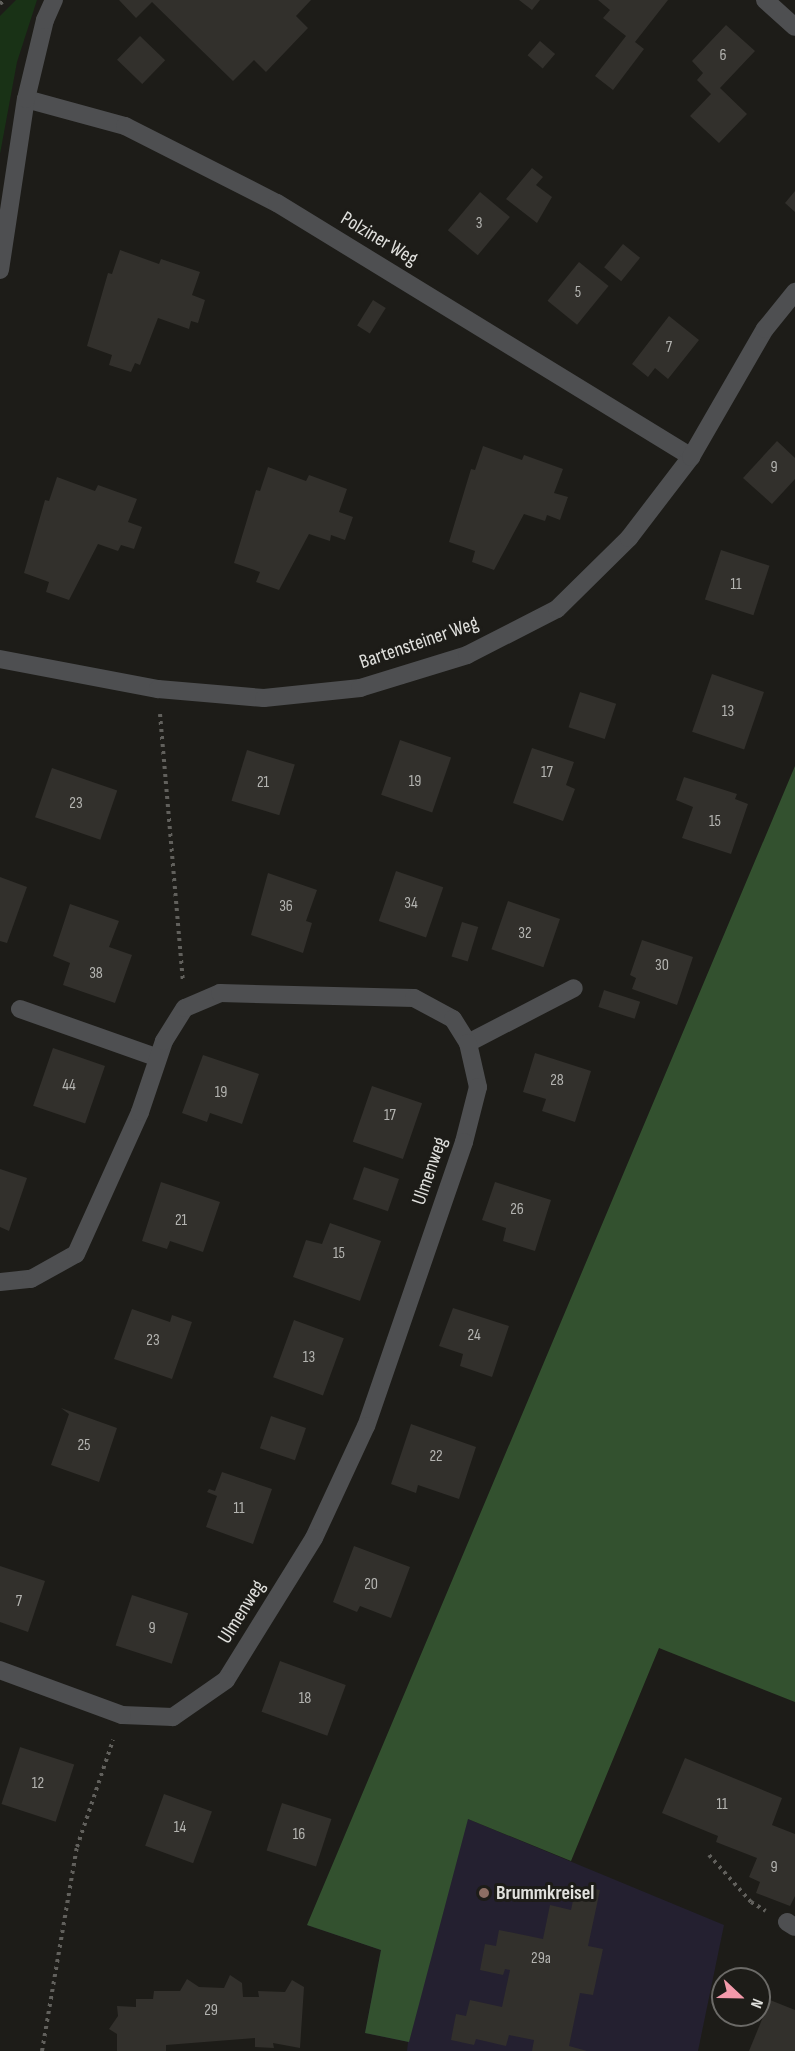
<!DOCTYPE html>
<html>
<head>
<meta charset="utf-8">
<style>
	body { margin:0 }
	#map { position:relative; width:795px; height:2051px; overflow:hidden; background:#1d1c18; font-family:"Sofia Sans Condensed",sans-serif }
	div>[style] { position:absolute }
	.education>* { inset:0; background:#242030 }
	.green>* { inset:0; background:#193216 }
	.forest>* { inset:0; background:#33512f }
	.building>* { inset:0; background:#32302c; transform-origin:0 0 }
	.path>* { height:4px; margin-top:-2px; transform-origin:0; background:repeating-linear-gradient(90deg,#61605c 0 3px,transparent 0 7.5px) }
	.minor>* { height:18px; margin:-9px; padding:0 9px; transform-origin:9px; border-radius:9px; background:#4e4f51 }
	.dots>* { width:16px; height:16px; translate:-50% -50%; box-sizing:border-box; border:3px solid #1d1c18; border-radius:50% }
	span { translate:-50% -50%; white-space:nowrap; text-align:center; line-height:1.15; -webkit-text-stroke:6px #1d1c18; paint-order:stroke }
	.number-label { font-size:16px; color:#b4b4b1 }
	.number-label span { -webkit-text-stroke-width:0 }
	.street-label { font-size:20px; color:#e0e0dd }
	.poi-label { font-size:20px; color:#e0e0dd; font-weight:700 }
	.left { translate:0 -50%; text-align:left }
	.north { position:absolute; left:711px; top:1967px; width:60px; height:60px; box-sizing:border-box; background:#1d1c18; border:2px solid #6b6a67; border-radius:50%; rotate:112deg; font-size:16px; font-weight:700; line-height:24px; text-align:center; color:#e0e0dd }
	.north::after { content:''; display:block; margin:auto; width:21px; height:27px; background:#f39aab; clip-path:polygon(50% 0,100% 100%,50% 72%,0 100%) }
</style>
</head>
<body>
<div id="map">
	<div class="education">
		<i style="clip-path:polygon(468px 1819px,724px 1925px,698px 2051px,407px 2051px,408px 2042px,365px 2033px,381px 1950px,307px 1925px)"></i>
	</div>
	<div class="green">
		<i style="clip-path:polygon(16px 0,37px 0,17px 62px,0 154px,0 16px)"></i>
	</div>
	<div class="forest">
		<i style="clip-path:polygon(795px 766px,795px 1702px,659px 1648px,571px 1861px,468px 1819px,409px 2042px,365px 2033px,381px 1950px,307px 1925px)"></i>
	</div>
	<div class="building">
		<i style="clip-path:polygon(119px 0,311px 0,296px 16px,308px 28px,266px 72px,254px 60px,233px 81px,152px 2px,136px 18px)"></i>
		<i style="clip-path:polygon(519px 0,540px 0,532px 10px)"></i>
		<i style="clip-path:polygon(598px 0,668px 0,635px 42px,644px 49px,613px 90px,595px 76px,626px 36px,603px 18px,610px 10px)"></i>
		<i style="clip-path:polygon(726px 25px,755px 51px,720px 88px,747px 114px,719px 143px,690px 116px,711px 94px,697px 80px,703px 73px,692px 61px)"></i>
		<i style="left:140px;top:36px;width:35px;height:33px;rotate:44deg"></i>
		<i style="left:540px;top:41px;width:20px;height:19px;rotate:41deg"></i>
		<i style="clip-path:polygon(532px 168px,543px 177px,536px 185px,552px 197px,537px 223px,506px 199px)"></i>
		<i style="clip-path:polygon(795px 191px,795px 212px,785px 203px)"></i>
		<i style="left:480px;top:192px;width:39px;height:50px;rotate:40deg"></i>
		<i style="left:623px;top:244px;width:22px;height:30px;rotate:39deg"></i>
		<i style="clip-path:polygon(120px 250px,159px 264px,161px 259px,200px 272px,192px 295px,205px 300px,198px 323px,191px 321px,189px 329px,158px 318px,140px 365px,135px 363px,131px 372px,109px 365px,112px 355px,87px 346px,108px 273px,112px 274px)"></i>
		<i style="left:579px;top:262px;width:38px;height:50px;rotate:39deg"></i>
		<i style="left:373px;top:300px;width:15px;height:30px;rotate:32deg"></i>
		<i style="clip-path:polygon(669px 316px,699px 340px,668px 379px,655px 368px,648px 377px,632px 364px)"></i>
		<i style="clip-path:polygon(777px 441px,795px 458px,795px 479px,772px 504px,743px 478px)"></i>
		<i style="clip-path:polygon(483px 446px,522px 460px,524px 455px,563px 469px,554px 493px,568px 497px,560px 520px,547px 515px,545px 521px,524px 514px,494px 570px,472px 562px,475px 551px,449px 542px,471px 469px,475px 470px)"></i>
		<i style="clip-path:polygon(268px 467px,306px 481px,309px 475px,347px 489px,339px 512px,353px 517px,345px 540px,331px 535px,330px 541px,309px 534px,279px 590px,256px 582px,260px 572px,234px 563px,256px 490px,260px 491px)"></i>
		<i style="clip-path:polygon(57px 477px,95px 491px,98px 485px,137px 499px,128px 522px,142px 527px,134px 549px,121px 545px,118px 551px,98px 544px,69px 600px,46px 592px,49px 582px,24px 573px,45px 500px,49px 501px)"></i>
		<i style="left:721px;top:550px;width:51px;height:52px;rotate:18deg"></i>
		<i style="left:712px;top:674px;width:55px;height:61px;rotate:19deg"></i>
		<i style="left:580px;top:692px;width:38px;height:37px;rotate:18deg"></i>
		<i style="left:400px;top:740px;width:54px;height:58px;rotate:19deg"></i>
		<i style="clip-path:polygon(532px 748px,574px 762px,566px 785px,575px 789px,563px 821px,513px 803px)"></i>
		<i style="left:247px;top:750px;width:50px;height:53px;rotate:17deg"></i>
		<i style="left:52px;top:768px;width:69px;height:52px;rotate:19deg"></i>
		<i style="clip-path:polygon(684px 777px,737px 794px,735px 799px,748px 804px,731px 854px,682px 838px,693px 807px,676px 800px)"></i>
		<i style="left:396px;top:871px;width:50px;height:53px;rotate:19deg"></i>
		<i style="clip-path:polygon(268px 873px,317px 890px,306px 921px,312px 923px,303px 953px,251px 935px)"></i>
		<i style="clip-path:polygon(0 877px,27px 887px,7px 943px,0 941px)"></i>
		<i style="left:508px;top:901px;width:55px;height:51px;rotate:19deg"></i>
		<i style="clip-path:polygon(70px 904px,119px 921px,109px 947px,132px 955px,115px 1003px,63px 985px,70px 963px,53px 956px)"></i>
		<i style="left:462px;top:922px;width:17px;height:36px;rotate:17deg"></i>
		<i style="clip-path:polygon(642px 940px,693px 957px,677px 1005px,632px 989px,636px 978px,630px 975px)"></i>
		<i style="left:604px;top:990px;width:38px;height:18px;rotate:18deg"></i>
		<i style="left:53px;top:1048px;width:55px;height:61px;rotate:19deg"></i>
		<i style="clip-path:polygon(535px 1053px,591px 1071px,575px 1122px,542px 1111px,546px 1099px,523px 1092px)"></i>
		<i style="clip-path:polygon(203px 1055px,259px 1074px,242px 1124px,210px 1113px,207px 1122px,182px 1113px)"></i>
		<i style="left:372px;top:1086px;width:53px;height:59px;rotate:19deg"></i>
		<i style="left:364px;top:1167px;width:37px;height:34px;rotate:19deg"></i>
		<i style="clip-path:polygon(0 1169px,27px 1178px,9px 1231px,0 1227px)"></i>
		<i style="clip-path:polygon(161px 1182px,220px 1202px,203px 1252px,170px 1241px,167px 1249px,142px 1241px)"></i>
		<i style="clip-path:polygon(495px 1182px,551px 1200px,535px 1251px,503px 1241px,506px 1228px,482px 1220px)"></i>
		<i style="clip-path:polygon(330px 1223px,381px 1241px,360px 1301px,293px 1277px,306px 1240px,322px 1244px)"></i>
		<i style="clip-path:polygon(453px 1308px,509px 1326px,492px 1377px,460px 1366px,463px 1354px,439px 1346px)"></i>
		<i style="clip-path:polygon(132px 1309px,170px 1322px,172px 1315px,192px 1322px,172px 1379px,114px 1359px)"></i>
		<i style="left:294px;top:1320px;width:53px;height:61px;rotate:20deg"></i>
		<i style="clip-path:polygon(61px 1408px,117px 1428px,99px 1482px,51px 1465px,69px 1414px)"></i>
		<i style="left:271px;top:1416px;width:37px;height:34px;rotate:19deg"></i>
		<i style="clip-path:polygon(411px 1424px,476px 1447px,459px 1499px,418px 1485px,416px 1493px,391px 1484px)"></i>
		<i style="clip-path:polygon(222px 1472px,272px 1489px,253px 1544px,206px 1527px,217px 1496px,207px 1492px,209px 1489px,215px 1491px)"></i>
		<i style="clip-path:polygon(354px 1546px,410px 1567px,391px 1618px,360px 1606px,357px 1612px,333px 1602px)"></i>
		<i style="clip-path:polygon(0 1566px,45px 1581px,28px 1632px,0 1622px)"></i>
		<i style="left:132px;top:1595px;width:59px;height:53px;rotate:18deg"></i>
		<i style="left:280px;top:1661px;width:70px;height:54px;rotate:20deg"></i>
		<i style="left:20px;top:1747px;width:57px;height:60px;rotate:18deg"></i>
		<i style="clip-path:polygon(685px 1758px,782px 1798px,772px 1825px,795px 1834px,795px 1896px,790px 1906px,756px 1893px,760px 1882px,749px 1877px,757px 1858px,716px 1842px,718px 1836px,662px 1813px)"></i>
		<i style="left:164px;top:1794px;width:51px;height:55px;rotate:20deg"></i>
		<i style="left:282px;top:1803px;width:52px;height:50px;rotate:18deg"></i>
		<i style="clip-path:polygon(576px 1886px,600px 1890px,588px 1946px,603px 1949px,593px 1995px,580px 1993px,569px 2046px,587px 2051px,532px 2051px,534px 2040px,509px 2035px,506px 2046px,476px 2039px,474px 2045px,451px 2040px,456px 2014px,466px 2016px,470px 2000px,502px 2007px,510px 1970px,505px 1969px,503px 1975px,480px 1970px,485px 1944px,496px 1946px,499px 1930px,543px 1939px,550px 1905px,571px 1910px)"></i>
		<i style="clip-path:polygon(230px 1975px,242px 1983px,243px 1997px,259px 1997px,258px 1991px,285px 1992px,292px 1980px,304px 1987px,300px 2048px,273px 2043px,274px 2048px,255px 2047px,255px 2038px,166px 2045px,166px 2051px,117px 2051px,117px 2034px,109px 2029px,118px 2016px,117px 2006px,136px 2007px,136px 1999px,153px 1999px,154px 1991px,180px 1991px,187px 1979px,199px 1987px,224px 1988px)"></i>
		<i style="clip-path:polygon(770px 2000px,795px 2010px,795px 2051px,749px 2051px)"></i>
	</div>
	<div class="path">
		<i style="left:0;top:4px;width:6px;rotate:-45deg"></i>
		<i style="left:160px;top:714px;width:268px;rotate:85.1deg"></i>
		<i style="left:709px;top:1855px;width:63px;rotate:48.2deg"></i>
		<i style="left:751px;top:1902px;width:17px;rotate:31deg"></i>
		<i style="left:42px;top:2051px;width:207px;rotate:-80.3deg"></i>
		<i style="left:77px;top:1847px;width:113px;rotate:-71.4deg"></i>
	</div>
	<div class="minor">
		<i style="left:765px;top:0;width:40px;rotate:42deg"></i>
		<i style="left:26px;top:99px;width:103px;rotate:15.3deg"></i>
		<i style="left:125px;top:126px;width:170px;rotate:26.9deg"></i>
		<i style="left:277px;top:203px;width:486px;rotate:31.5deg"></i>
		<i style="left:0;top:270px;width:173px;rotate:-81.4deg"></i>
		<i style="left:26px;top:99px;width:81px;rotate:-76.5deg"></i>
		<i style="left:45px;top:20px;width:22px;rotate:-66deg"></i>
		<i style="left:0;top:659px;width:161px;rotate:10.8deg"></i>
		<i style="left:158px;top:689px;width:106px;rotate:4.9deg"></i>
		<i style="left:264px;top:698px;width:97px;rotate:-5.9deg"></i>
		<i style="left:360px;top:688px;width:112px;rotate:-17.1deg"></i>
		<i style="left:467px;top:655px;width:101px;rotate:-27.1deg"></i>
		<i style="left:557px;top:609px;width:101px;rotate:-44.6deg"></i>
		<i style="left:629px;top:538px;width:102px;rotate:-52.6deg"></i>
		<i style="left:691px;top:457px;width:148px;rotate:-60deg"></i>
		<i style="left:765px;top:329px;width:48px;rotate:-51deg"></i>
		<i style="left:20px;top:1009px;width:146px;rotate:19.5deg"></i>
		<i style="left:468px;top:1043px;width:119px;rotate:-27.4deg"></i>
		<i style="left:0;top:1282px;width:31px;rotate:-6deg"></i>
		<i style="left:31px;top:1279px;width:51px;rotate:-29.1deg"></i>
		<i style="left:76px;top:1254px;width:156px;rotate:-65.7deg"></i>
		<i style="left:140px;top:1112px;width:75px;rotate:-71.3deg"></i>
		<i style="left:164px;top:1041px;width:39px;rotate:-58deg"></i>
		<i style="left:185px;top:1008px;width:38px;rotate:-23deg"></i>
		<i style="left:220px;top:993px;width:194px;rotate:1.5deg"></i>
		<i style="left:414px;top:998px;width:44px;rotate:28.3deg"></i>
		<i style="left:453px;top:1019px;width:28px;rotate:58deg"></i>
		<i style="left:468px;top:1043px;width:45px;rotate:77.2deg"></i>
		<i style="left:478px;top:1087px;width:57px;rotate:104.3deg"></i>
		<i style="left:464px;top:1142px;width:300px;rotate:109deg"></i>
		<i style="left:366px;top:1426px;width:123px;rotate:114.9deg"></i>
		<i style="left:314px;top:1538px;width:167px;rotate:121.8deg"></i>
		<i style="left:226px;top:1680px;width:65px;rotate:145.1deg"></i>
		<i style="left:173px;top:1717px;width:51px;rotate:-177.8deg"></i>
		<i style="left:122px;top:1715px;width:130px;rotate:-159.8deg"></i>
		<i style="left:787px;top:1922px;width:9px;rotate:32deg"></i>
	</div>
	<div class="dots">
		<i style="left:484px;top:1893px;background:#8d6e63"></i>
	</div>
	<div class="number-label">
		<span style="left:723px;top:56px">6</span>
		<span style="left:479px;top:224px">3</span>
		<span style="left:578px;top:293px">5</span>
		<span style="left:669px;top:348px">7</span>
		<span style="left:774px;top:468px">9</span>
		<span style="left:736px;top:585px">11</span>
		<span style="left:728px;top:712px">13</span>
		<span style="left:547px;top:773px">17</span>
		<span style="left:415px;top:782px">19</span>
		<span style="left:263px;top:783px">21</span>
		<span style="left:76px;top:804px">23</span>
		<span style="left:715px;top:822px">15</span>
		<span style="left:411px;top:904px">34</span>
		<span style="left:286px;top:907px">36</span>
		<span style="left:525px;top:934px">32</span>
		<span style="left:662px;top:966px">30</span>
		<span style="left:96px;top:974px">38</span>
		<span style="left:557px;top:1081px">28</span>
		<span style="left:69px;top:1086px">44</span>
		<span style="left:221px;top:1093px">19</span>
		<span style="left:390px;top:1116px">17</span>
		<span style="left:517px;top:1210px">26</span>
		<span style="left:181px;top:1221px">21</span>
		<span style="left:339px;top:1254px">15</span>
		<span style="left:474px;top:1336px">24</span>
		<span style="left:153px;top:1341px">23</span>
		<span style="left:309px;top:1358px">13</span>
		<span style="left:84px;top:1446px">25</span>
		<span style="left:436px;top:1457px">22</span>
		<span style="left:239px;top:1509px">11</span>
		<span style="left:371px;top:1585px">20</span>
		<span style="left:19px;top:1602px">7</span>
		<span style="left:152px;top:1629px">9</span>
		<span style="left:305px;top:1699px">18</span>
		<span style="left:38px;top:1784px">12</span>
		<span style="left:722px;top:1805px">11</span>
		<span style="left:180px;top:1828px">14</span>
		<span style="left:299px;top:1835px">16</span>
		<span style="left:774px;top:1868px">9</span>
		<span style="left:541px;top:1959px">29a</span>
		<span style="left:211px;top:2011px">29</span>
	</div>
	<div class="street-label">
		<span style="left:379px;top:239px;rotate:31deg">Polziner Weg</span>
		<span style="left:419px;top:643px;rotate:-19deg">Bartensteiner Weg</span>
		<span style="left:430px;top:1171px;rotate:-71deg">Ulmenweg</span>
		<span style="left:242px;top:1612px;rotate:-58deg">Ulmenweg</span>
	</div>
	<div class="poi-label">
		<span class="left" style="left:496px;top:1893px">Brummkreisel</span>
	</div>
	<div class="north">N</div>
</div>
</body>
</html>
